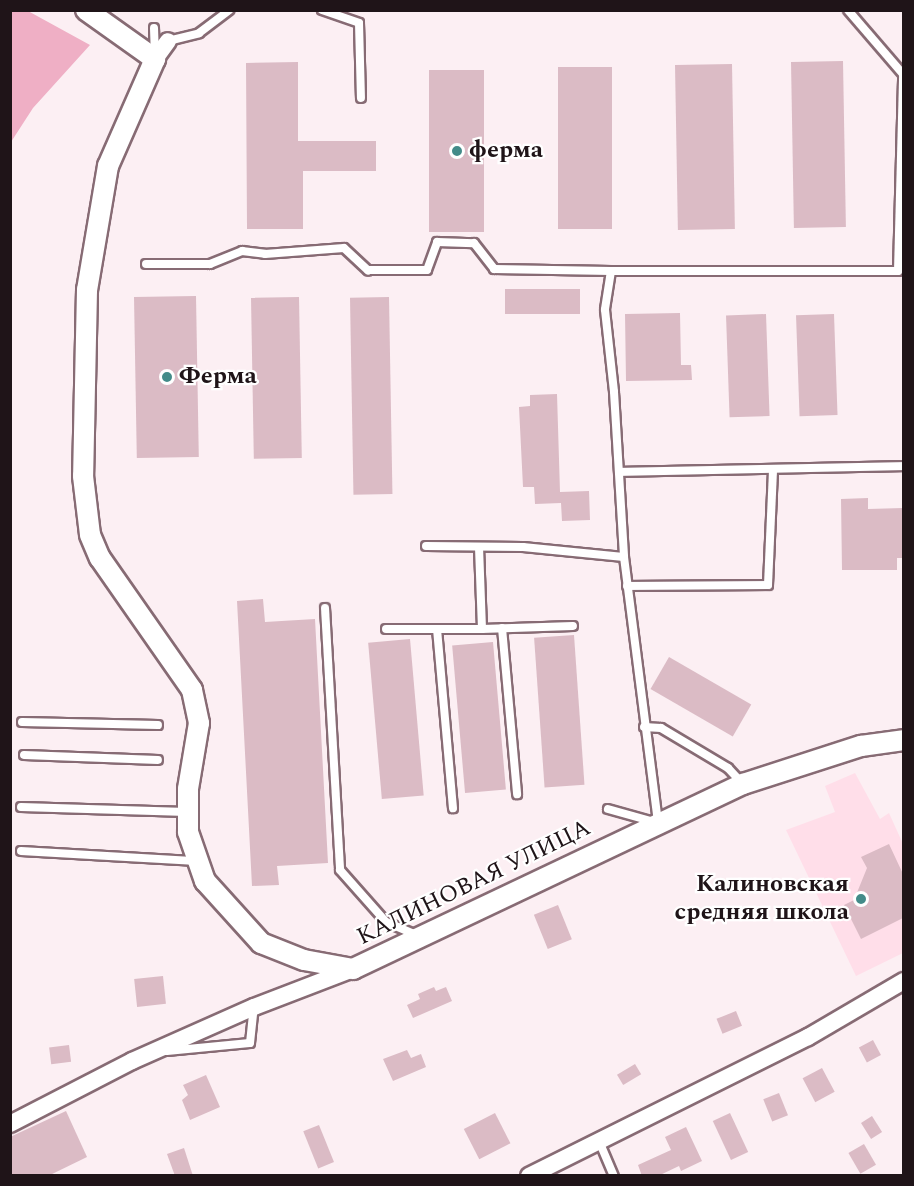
<!DOCTYPE html>
<html>
<head>
<meta charset="utf-8">
<style>
	body { margin:0 }
	#map { position:relative; width:914px; height:1186px; overflow:hidden; background:#fceff3; font-family:Spectral,serif }
	div>[style] { position:absolute }
	.built>* { inset:0; background:#ffdee9 }
	.green>* { inset:0; background:#efafc5 }
	.building>* { inset:0; background:#dbbbc5; transform-origin:0 0 }
	.roads { filter:drop-shadow(2px 0 #876b74) drop-shadow(-2px 0 #876b74) drop-shadow(0 2px #876b74) drop-shadow(0 -2px #876b74) }
	.service>* { height:8px; margin:-4px; padding:0 4px; transform-origin:4px; border-radius:4px; background:#fff }
	.minor>* { height:16px; margin:-8px; padding:0 8px; transform-origin:8px; border-radius:8px; background:#fff }
	.tertiary>* { height:20px; margin:-10px; padding:0 10px; transform-origin:10px; border-radius:10px; background:#fff }
	.dots>* { width:16px; height:16px; translate:-50% -50%; box-sizing:border-box; border:3px solid #fff; border-radius:50% }
	span { translate:-50% -50%; white-space:nowrap; text-align:center; line-height:1.15; -webkit-text-stroke:4.5px #fff; paint-order:stroke }
	.poi-label { font-size:24px; color:#1f1418; font-weight:700 }
	.left { translate:0 -50%; text-align:left }
	.right { translate:-100% -50%; text-align:right }
	.street-label { font-size:24px; color:#1f1418 }
	.frame { position:absolute; inset:0; border:12px solid #1f1418; pointer-events:none }
</style>
</head>
<body>
<div id="map">
	<div class="built">
		<i style="clip-path:polygon(855px 773px,880px 819px,889px 813px,903px 844px,903px 953px,856px 976px,786px 830px,835px 812px,825px 786px)"></i>
	</div>
	<div class="green">
		<i style="clip-path:polygon(11px 10px,28px 11px,90px 45px,33px 108px,11px 142px)"></i>
	</div>
	<div class="building">
		<i style="left:843px;top:61px;width:166px;height:52px;rotate:89deg"></i>
		<i style="clip-path:polygon(298px 62px,298px 141px,376px 141px,376px 171px,303px 171px,303px 229px,247px 229px,246px 63px)"></i>
		<i style="left:732px;top:64px;width:165px;height:57px;rotate:89deg"></i>
		<i style="left:558px;top:67px;width:54px;height:162px"></i>
		<i style="left:429px;top:70px;width:55px;height:162px"></i>
		<i style="left:580px;top:289px;width:25px;height:75px;rotate:90deg"></i>
		<i style="left:196px;top:296px;width:161px;height:62px;rotate:89deg"></i>
		<i style="left:299px;top:297px;width:161px;height:48px;rotate:89deg"></i>
		<i style="left:389px;top:297px;width:197px;height:39px;rotate:89deg"></i>
		<i style="clip-path:polygon(680px 313px,681px 365px,691px 365px,692px 380px,626px 381px,625px 314px)"></i>
		<i style="left:766px;top:314px;width:102px;height:40px;rotate:88deg"></i>
		<i style="left:834px;top:314px;width:101px;height:38px;rotate:88deg"></i>
		<i style="clip-path:polygon(557px 394px,560px 492px,589px 491px,590px 520px,562px 521px,561px 503px,535px 504px,534px 487px,523px 487px,519px 407px,530px 406px,530px 395px)"></i>
		<i style="clip-path:polygon(868px 498px,868px 509px,903px 508px,903px 558px,897px 558px,897px 570px,842px 570px,841px 499px)"></i>
		<i style="clip-path:polygon(263px 599px,265px 622px,315px 619px,328px 863px,277px 866px,279px 885px,252px 886px,237px 601px)"></i>
		<i style="left:574px;top:635px;width:150px;height:40px;rotate:86deg"></i>
		<i style="left:410px;top:639px;width:157px;height:42px;rotate:85deg"></i>
		<i style="left:493px;top:642px;width:148px;height:41px;rotate:85deg"></i>
		<i style="left:669px;top:657px;width:95px;height:37px;rotate:30deg"></i>
		<i style="clip-path:polygon(889px 844px,903px 874px,903px 918px,861px 939px,844px 905px,854px 900px,867px 868px,861px 857px)"></i>
		<i style="left:558px;top:905px;width:37px;height:26px;rotate:68deg"></i>
		<i style="left:163px;top:976px;width:28px;height:29px;rotate:84deg"></i>
		<i style="clip-path:polygon(434px 987px,436px 991px,446px 987px,452px 1001px,413px 1018px,407px 1005px,420px 999px,418px 994px)"></i>
		<i style="left:736px;top:1011px;width:16px;height:21px;rotate:68deg"></i>
		<i style="left:873px;top:1040px;width:17px;height:16px;rotate:62deg"></i>
		<i style="left:69px;top:1045px;width:17px;height:20px;rotate:83deg"></i>
		<i style="clip-path:polygon(407px 1050px,411px 1058px,421px 1054px,426px 1067px,393px 1081px,383px 1059px)"></i>
		<i style="left:635px;top:1064px;width:12px;height:21px;rotate:59deg"></i>
		<i style="left:822px;top:1068px;width:27px;height:22px;rotate:62deg"></i>
		<i style="clip-path:polygon(206px 1075px,220px 1107px,190px 1120px,182px 1100px,188px 1095px,183px 1085px)"></i>
		<i style="left:779px;top:1093px;width:24px;height:17px;rotate:68deg"></i>
		<i style="clip-path:polygon(66px 1111px,87px 1157px,48px 1176px,10px 1176px,10px 1137px)"></i>
		<i style="left:495px;top:1113px;width:34px;height:35px;rotate:63deg"></i>
		<i style="left:730px;top:1113px;width:43px;height:19px;rotate:65deg"></i>
		<i style="left:872px;top:1116px;width:19px;height:13px;rotate:58deg"></i>
		<i style="left:319px;top:1125px;width:40px;height:17px;rotate:68deg"></i>
		<i style="clip-path:polygon(686px 1127px,702px 1161px,681px 1171px,679px 1166px,658px 1176px,642px 1176px,638px 1165px,671px 1150px,665px 1137px)"></i>
		<i style="left:864px;top:1144px;width:24px;height:18px;rotate:60deg"></i>
		<i style="clip-path:polygon(184px 1148px,193px 1176px,175px 1176px,167px 1154px)"></i>
	</div>
	<div class="roads">
		<div class="service">
			<i style="left:322px;top:10px;width:39px;rotate:19deg"></i>
			<i style="left:359px;top:23px;width:75px;rotate:88.5deg"></i>
			<i style="left:154px;top:28px;width:29px;rotate:88deg"></i>
			<i style="left:168px;top:41px;width:32px;rotate:-14deg"></i>
			<i style="left:199px;top:33px;width:38px;rotate:-37deg"></i>
			<i style="left:146px;top:264px;width:64px"></i>
			<i style="left:210px;top:264px;width:35px;rotate:-22deg"></i>
			<i style="left:242px;top:251px;width:23px;rotate:7deg"></i>
			<i style="left:265px;top:254px;width:79px;rotate:-4.3deg"></i>
			<i style="left:344px;top:248px;width:33px;rotate:43deg"></i>
			<i style="left:368px;top:270px;width:59px"></i>
			<i style="left:427px;top:270px;width:30px;rotate:-70deg"></i>
			<i style="left:437px;top:242px;width:37px;rotate:2deg"></i>
			<i style="left:474px;top:243px;width:33px;rotate:52deg"></i>
			<i style="left:494px;top:269px;width:117px;rotate:1deg"></i>
			<i style="left:611px;top:271px;width:39px;rotate:99deg"></i>
			<i style="left:605px;top:310px;width:82px;rotate:83.7deg"></i>
			<i style="left:614px;top:392px;width:165px;rotate:86.5deg"></i>
			<i style="left:624px;top:557px;width:268px;rotate:82.7deg"></i>
			<i style="left:658px;top:823px;width:52px;rotate:-164.4deg"></i>
			<i style="left:611px;top:271px;width:287px"></i>
			<i style="left:898px;top:271px;width:197px;rotate:-88.5deg"></i>
			<i style="left:903px;top:74px;width:84px;rotate:-130.7deg"></i>
			<i style="left:619px;top:472px;width:285px;rotate:-1.2deg"></i>
			<i style="left:426px;top:546px;width:97px;rotate:0.6deg"></i>
			<i style="left:523px;top:547px;width:101px;rotate:5.7deg"></i>
			<i style="left:479px;top:547px;width:82px;rotate:87.9deg"></i>
			<i style="left:482px;top:629px;width:91px;rotate:-1.9deg"></i>
			<i style="left:627px;top:586px;width:141px;rotate:-0.4deg"></i>
			<i style="left:768px;top:585px;width:115px;rotate:-87.5deg"></i>
			<i style="left:325px;top:608px;width:262px;rotate:86.7deg"></i>
			<i style="left:340px;top:870px;width:69px;rotate:48.5deg"></i>
			<i style="left:386px;top:922px;width:36px;rotate:23deg"></i>
			<i style="left:502px;top:628px;width:167px;rotate:84.8deg"></i>
			<i style="left:386px;top:629px;width:96px"></i>
			<i style="left:437px;top:629px;width:180px;rotate:84.9deg"></i>
			<i style="left:22px;top:722px;width:136px;rotate:1.3deg"></i>
			<i style="left:644px;top:727px;width:17px;rotate:3deg"></i>
			<i style="left:661px;top:728px;width:78px;rotate:30.8deg"></i>
			<i style="left:728px;top:768px;width:21px;rotate:47deg"></i>
			<i style="left:24px;top:755px;width:134px;rotate:2.1deg"></i>
			<i style="left:21px;top:807px;width:166px;rotate:1.7deg"></i>
			<i style="left:21px;top:851px;width:176px;rotate:3.3deg"></i>
			<i style="left:167px;top:1051px;width:83px;rotate:-5.5deg"></i>
			<i style="left:250px;top:1043px;width:36px;rotate:-84deg"></i>
			<i style="left:599px;top:1141px;width:38px;rotate:67deg"></i>
		</div>
		<div class="minor">
			<i style="left:155px;top:59px;width:22px;rotate:-54deg"></i>
			<i style="left:10px;top:1124px;width:137px;rotate:-27.3deg"></i>
			<i style="left:132px;top:1061px;width:133px;rotate:-23.9deg"></i>
			<i style="left:254px;top:1007px;width:106px;rotate:-21deg"></i>
			<i style="left:529px;top:1176px;width:312px;rotate:-26.5deg"></i>
			<i style="left:808px;top:1037px;width:111px;rotate:-30.3deg"></i>
		</div>
		<div class="tertiary">
			<i style="left:86px;top:10px;width:85px;rotate:35.4deg"></i>
			<i style="left:155px;top:59px;width:117px;rotate:113.7deg"></i>
			<i style="left:108px;top:166px;width:126px;rotate:99.6deg"></i>
			<i style="left:87px;top:290px;width:186px;rotate:91.2deg"></i>
			<i style="left:83px;top:476px;width:59px;rotate:83.2deg"></i>
			<i style="left:90px;top:535px;width:25px;rotate:67deg"></i>
			<i style="left:100px;top:558px;width:161px;rotate:55.1deg"></i>
			<i style="left:192px;top:690px;width:34px;rotate:78deg"></i>
			<i style="left:199px;top:723px;width:67px;rotate:99.5deg"></i>
			<i style="left:188px;top:789px;width:43px;rotate:90deg"></i>
			<i style="left:188px;top:832px;width:52px;rotate:70.9deg"></i>
			<i style="left:205px;top:881px;width:84px;rotate:47.9deg"></i>
			<i style="left:261px;top:943px;width:46px;rotate:21.6deg"></i>
			<i style="left:304px;top:960px;width:50px;rotate:10.4deg"></i>
			<i style="left:353px;top:969px;width:432px;rotate:-25.4deg"></i>
			<i style="left:743px;top:784px;width:124px;rotate:-17.9deg"></i>
			<i style="left:861px;top:746px;width:43px;rotate:-7.9deg"></i>
		</div>
	</div>
	<div class="dots">
		<i style="left:457px;top:151px;background:#438b89"></i>
		<i style="left:167px;top:377px;background:#438b89"></i>
		<i style="left:861px;top:899px;background:#438b89"></i>
	</div>
	<div class="poi-label">
		<span class="left" style="left:469px;top:151px">ферма</span>
		<span class="left" style="left:179px;top:377px">Ферма</span>
		<span class="right" style="left:849px;top:899px">Калиновская<br>средняя школа</span>
	</div>
	<div class="street-label">
		<span style="left:474px;top:883px;rotate:-26deg">КАЛИНОВАЯ УЛИЦА</span>
	</div>
	<div class="frame"></div>
</div>
</body>
</html>
